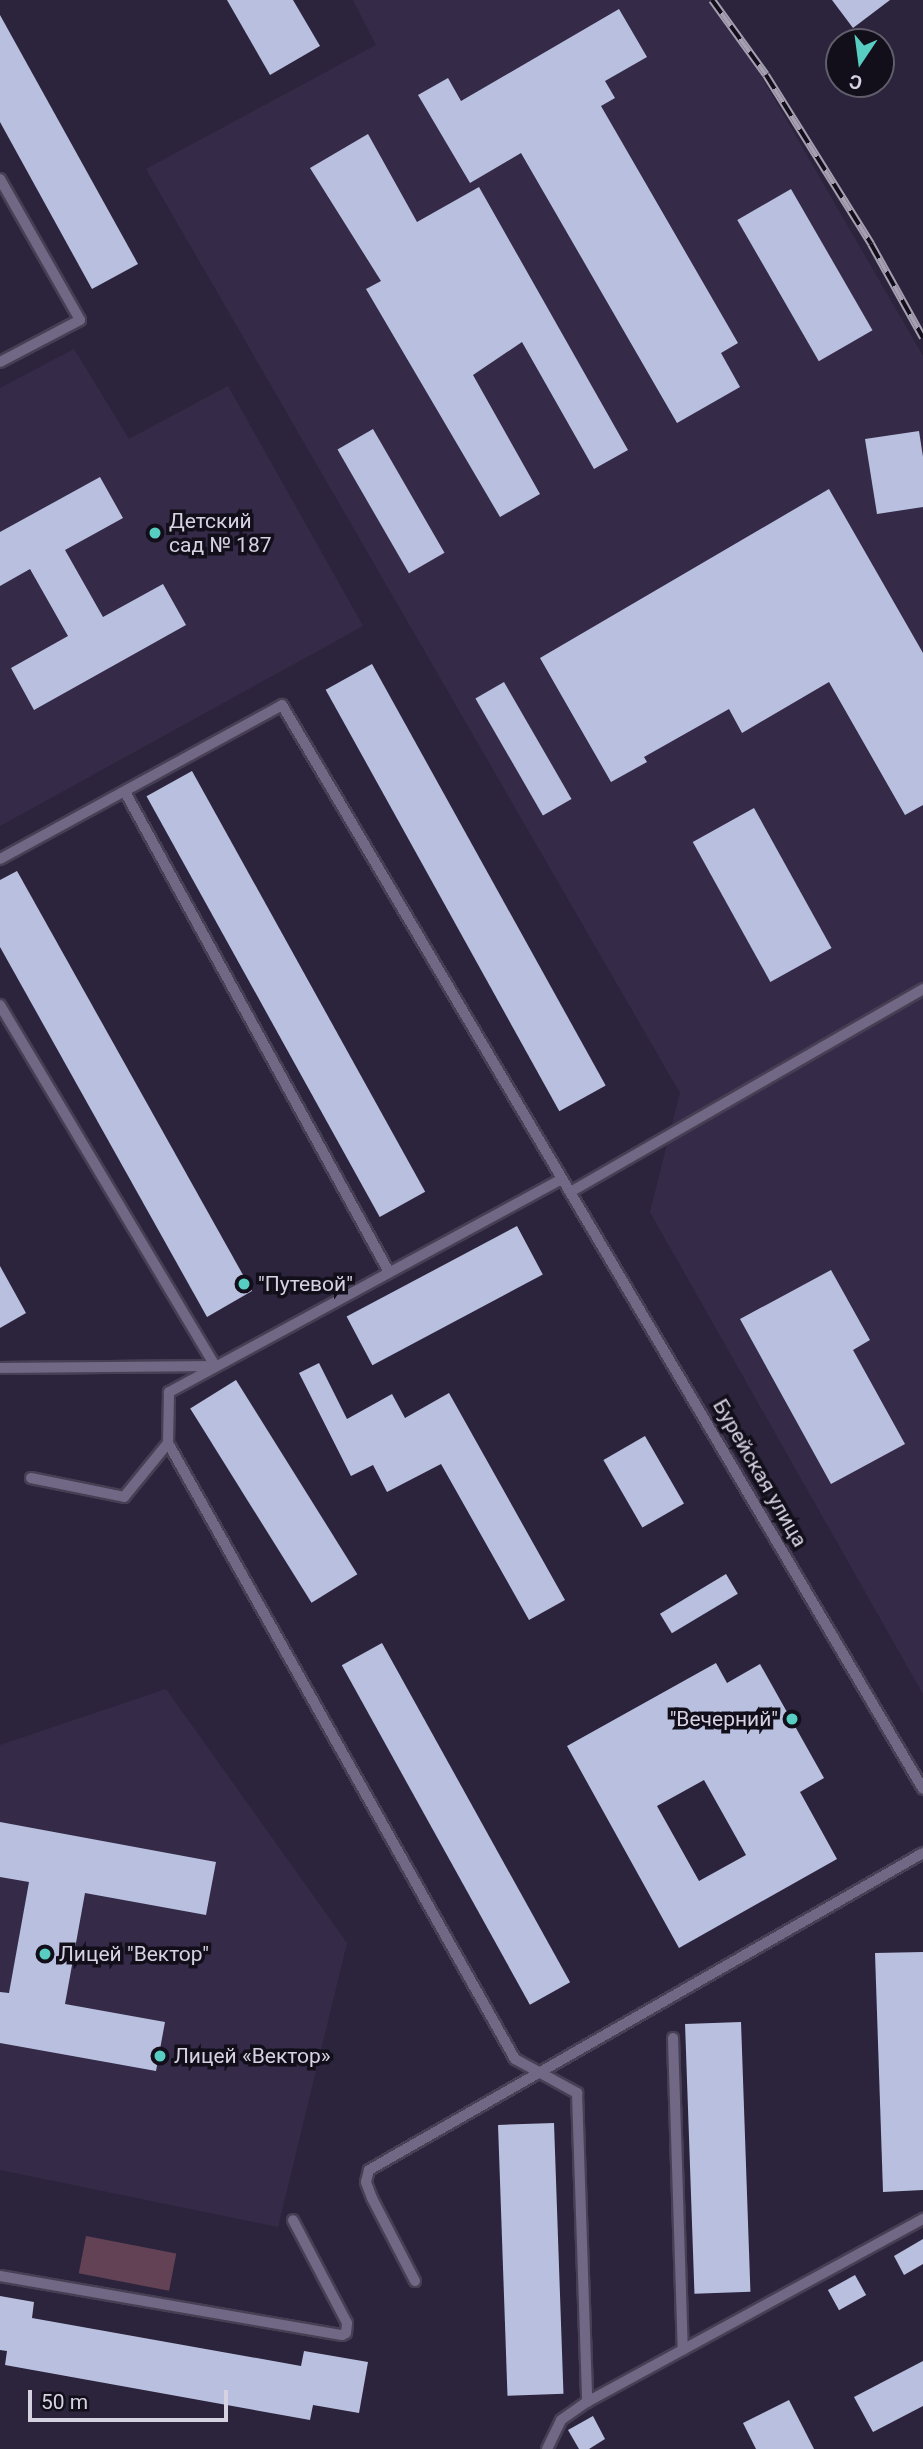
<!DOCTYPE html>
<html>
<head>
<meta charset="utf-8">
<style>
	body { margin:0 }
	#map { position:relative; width:923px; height:2449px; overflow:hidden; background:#2c243c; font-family:Roboto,sans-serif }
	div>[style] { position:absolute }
	.built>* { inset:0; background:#352b49 }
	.green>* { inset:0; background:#624254; transform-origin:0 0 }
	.building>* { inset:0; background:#b9c0df; transform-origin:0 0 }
	.roads { filter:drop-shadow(2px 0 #473f54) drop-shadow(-2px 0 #473f54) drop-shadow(0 2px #473f54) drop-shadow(0 -2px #473f54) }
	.service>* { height:10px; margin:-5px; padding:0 5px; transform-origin:5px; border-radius:5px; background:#716885 }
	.rail>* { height:8px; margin-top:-4px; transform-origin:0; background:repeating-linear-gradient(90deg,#130f1a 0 16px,#a59fb1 0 32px); box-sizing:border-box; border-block:2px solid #a59fb1 }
	.dots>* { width:19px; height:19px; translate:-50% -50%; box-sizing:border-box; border:4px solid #130f1a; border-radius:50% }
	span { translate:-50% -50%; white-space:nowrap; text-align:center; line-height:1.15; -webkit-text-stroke:7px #130f1a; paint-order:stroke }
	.poi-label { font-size:21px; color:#d7d2e2 }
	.left { translate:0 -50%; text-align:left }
	.right { translate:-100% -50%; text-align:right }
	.street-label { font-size:21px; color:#d7d2e2 }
	.north { position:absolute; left:825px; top:28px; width:70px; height:70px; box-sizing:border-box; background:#130f1a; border:2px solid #615d6a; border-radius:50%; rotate:193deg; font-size:19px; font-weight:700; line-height:28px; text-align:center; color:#d7d2e2 }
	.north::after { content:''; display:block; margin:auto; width:24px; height:32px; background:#57cec1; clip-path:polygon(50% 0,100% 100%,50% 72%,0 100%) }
	.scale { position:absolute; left:28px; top:2390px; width:200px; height:32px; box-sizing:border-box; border:4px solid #d7d2e2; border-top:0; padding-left:9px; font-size:21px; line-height:24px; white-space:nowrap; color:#d7d2e2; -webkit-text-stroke:5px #130f1a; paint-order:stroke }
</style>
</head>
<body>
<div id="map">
	<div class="built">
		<i style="clip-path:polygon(353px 0,717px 0,923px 356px,923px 1694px,650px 1212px,680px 1093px,146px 169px,376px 45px)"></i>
		<i style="clip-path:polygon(74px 349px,129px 439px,228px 386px,363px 626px,0 826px,0 388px)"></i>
		<i style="clip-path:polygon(166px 1689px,347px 1943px,278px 2227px,0 2170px,0 1745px)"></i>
	</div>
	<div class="green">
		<i style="left:86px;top:2236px;width:92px;height:38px;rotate:11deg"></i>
	</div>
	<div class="building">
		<i style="clip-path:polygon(227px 0,293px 0,320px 46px,270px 75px)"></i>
		<i style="clip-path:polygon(832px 0,890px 0,853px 28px)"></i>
		<i style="clip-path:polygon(619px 9px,647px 57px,605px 81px,615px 98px,601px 106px,738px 343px,721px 353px,740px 387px,677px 423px,521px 153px,470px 183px,418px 95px,448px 78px,461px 101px)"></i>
		<i style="clip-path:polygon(0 15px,138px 264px,92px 289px,0 122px)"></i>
		<i style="clip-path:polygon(368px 134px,417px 222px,479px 187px,628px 450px,594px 469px,522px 342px,473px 375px,540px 494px,500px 517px,366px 289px,381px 281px,310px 168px)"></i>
		<i style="left:791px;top:189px;width:163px;height:62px;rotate:60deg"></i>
		<i style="left:373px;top:429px;width:143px;height:41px;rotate:60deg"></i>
		<i style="clip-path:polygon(919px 431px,923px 457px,923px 507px,877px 514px,865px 439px)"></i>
		<i style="clip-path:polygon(100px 477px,123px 518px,65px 550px,103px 617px,163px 584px,186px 625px,34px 710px,11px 668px,68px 636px,30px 569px,0 586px,0 532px)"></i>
		<i style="clip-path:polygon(829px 489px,923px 653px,923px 805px,905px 815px,829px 682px,742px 733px,729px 709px,644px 757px,647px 762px,611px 782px,540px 658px)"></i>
		<i style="left:372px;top:664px;width:482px;height:53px;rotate:61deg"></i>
		<i style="left:504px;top:682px;width:135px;height:33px;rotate:60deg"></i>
		<i style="left:192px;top:771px;width:481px;height:52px;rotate:61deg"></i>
		<i style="left:754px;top:808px;width:160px;height:70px;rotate:61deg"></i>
		<i style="clip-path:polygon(17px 871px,252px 1291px,207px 1317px,0 947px,0 880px)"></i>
		<i style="left:517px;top:1226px;width:55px;height:193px;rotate:62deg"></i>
		<i style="clip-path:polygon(0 1266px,26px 1313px,0 1328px)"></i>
		<i style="clip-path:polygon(831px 1270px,870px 1340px,853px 1350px,905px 1444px,831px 1484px,740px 1319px)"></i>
		<i style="clip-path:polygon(319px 1363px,347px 1419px,392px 1394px,405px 1418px,449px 1393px,565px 1600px,529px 1620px,441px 1464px,387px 1492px,373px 1465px,351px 1476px,299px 1373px)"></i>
		<i style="left:236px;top:1380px;width:229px;height:54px;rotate:58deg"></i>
		<i style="left:645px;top:1436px;width:78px;height:48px;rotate:60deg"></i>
		<i style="left:726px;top:1574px;width:23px;height:77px;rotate:59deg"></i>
		<i style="left:382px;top:1643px;width:388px;height:46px;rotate:61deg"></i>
		<i style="clip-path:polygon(evenodd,716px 1663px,727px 1683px,760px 1664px,824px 1778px,800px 1792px,837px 1859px,679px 1948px,567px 1746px,716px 1663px,704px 1780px,746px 1855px,699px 1881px,657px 1806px,704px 1780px)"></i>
		<i style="clip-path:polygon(0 1822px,216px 1862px,206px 1915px,85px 1893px,65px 2004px,165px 2022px,156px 2071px,0 2043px,0 1992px,9px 1993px,29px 1882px,0 1877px)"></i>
		<i style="clip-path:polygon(923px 1952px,923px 2190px,883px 2192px,875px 1953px)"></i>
		<i style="left:741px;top:2022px;width:270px;height:56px;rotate:88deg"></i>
		<i style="left:554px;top:2123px;width:271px;height:56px;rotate:88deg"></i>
		<i style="clip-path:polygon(923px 2239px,923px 2264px,904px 2275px,894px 2256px)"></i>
		<i style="left:855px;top:2275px;width:23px;height:31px;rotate:61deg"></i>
		<i style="clip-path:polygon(0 2296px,34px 2302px,32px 2318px,301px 2366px,304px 2351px,368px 2362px,359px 2413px,313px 2405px,310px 2420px,5px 2365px,7px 2351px,0 2350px)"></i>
		<i style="clip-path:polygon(923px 2361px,923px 2406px,873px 2432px,854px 2397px)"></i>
		<i style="clip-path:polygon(789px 2400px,814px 2449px,756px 2449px,743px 2423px)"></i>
		<i style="clip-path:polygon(593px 2416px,605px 2439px,589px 2449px,579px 2449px,568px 2430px)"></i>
	</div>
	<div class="roads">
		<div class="service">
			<i style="left:0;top:179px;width:162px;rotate:60.4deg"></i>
			<i style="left:80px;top:320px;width:90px;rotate:152.3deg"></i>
			<i style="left:125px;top:792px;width:548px;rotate:61.19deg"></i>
			<i style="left:0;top:859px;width:321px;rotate:-28.6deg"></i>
			<i style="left:282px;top:705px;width:1259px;rotate:59.4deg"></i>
			<i style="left:0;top:1005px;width:420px;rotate:59.2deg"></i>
			<i style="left:560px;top:1180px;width:445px;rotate:151.5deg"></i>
			<i style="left:169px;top:1392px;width:51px;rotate:91.1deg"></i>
			<i style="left:168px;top:1443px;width:707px;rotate:60.61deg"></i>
			<i style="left:515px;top:2059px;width:71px;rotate:28.7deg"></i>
			<i style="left:577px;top:2093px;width:309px;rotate:88.1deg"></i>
			<i style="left:572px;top:1191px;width:405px;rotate:-29.9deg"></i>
			<i style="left:0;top:1368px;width:212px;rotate:-0.5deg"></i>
			<i style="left:31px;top:1478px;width:95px;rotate:11.5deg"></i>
			<i style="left:124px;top:1497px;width:70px;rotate:-50.8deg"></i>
			<i style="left:673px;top:2038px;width:312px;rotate:88.2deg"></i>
			<i style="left:0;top:2276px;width:347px;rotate:9.8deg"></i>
			<i style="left:342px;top:2335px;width:4px;rotate:-27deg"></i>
			<i style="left:346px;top:2333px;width:10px;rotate:-84deg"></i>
			<i style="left:347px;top:2323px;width:116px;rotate:-117.7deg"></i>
			<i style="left:415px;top:2281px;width:93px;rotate:-117.4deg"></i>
			<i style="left:372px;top:2198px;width:17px;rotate:-111deg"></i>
			<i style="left:366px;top:2182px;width:12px;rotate:-76deg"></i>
			<i style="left:369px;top:2170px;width:638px;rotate:-29.78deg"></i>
			<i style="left:547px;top:2449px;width:32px;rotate:-64deg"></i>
			<i style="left:561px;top:2420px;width:32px;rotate:-35deg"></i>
			<i style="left:587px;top:2402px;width:383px;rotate:-28.6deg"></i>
		</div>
	</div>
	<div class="rail">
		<i style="left:712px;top:0;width:92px;rotate:54.2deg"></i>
		<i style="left:766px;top:75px;width:199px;rotate:58.1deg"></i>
		<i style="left:871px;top:244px;width:107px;rotate:61deg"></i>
	</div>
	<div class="dots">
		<i style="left:155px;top:533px;background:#57cec1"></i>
		<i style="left:244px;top:1284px;background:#57cec1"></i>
		<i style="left:792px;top:1719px;background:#57cec1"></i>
		<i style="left:45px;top:1954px;background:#57cec1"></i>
		<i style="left:160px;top:2056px;background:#57cec1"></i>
	</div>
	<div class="poi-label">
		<span class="left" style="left:169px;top:533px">Детский<br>сад № 187</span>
		<span class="left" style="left:258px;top:1284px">"Путевой"</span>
		<span class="right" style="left:778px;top:1719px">"Вечерний"</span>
		<span class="left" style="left:59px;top:1954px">Лицей "Вектор"</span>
		<span class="left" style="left:174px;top:2056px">Лицей «Вектор»</span>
	</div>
	<div class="street-label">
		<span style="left:760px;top:1473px;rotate:60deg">Бурейская улица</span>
	</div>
	<div class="north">С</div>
	<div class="scale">50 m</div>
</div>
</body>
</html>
